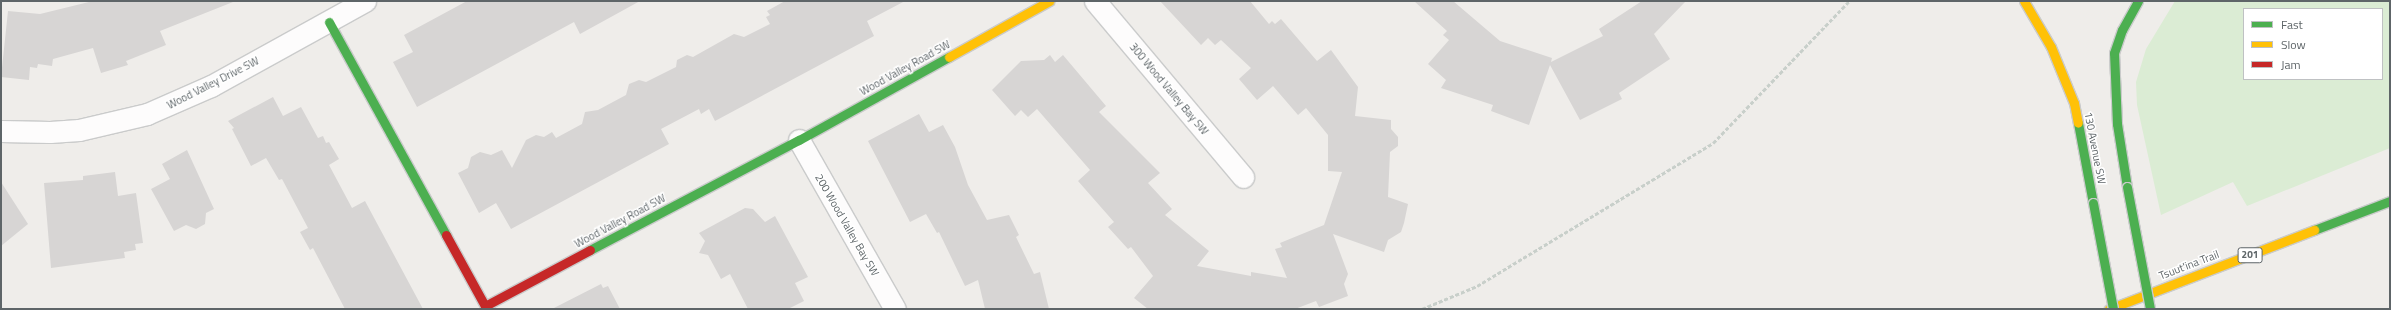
<!DOCTYPE html>
<html>
<head>
<meta charset="utf-8">
<style>
	body { margin:0 }
	#map { position:relative; width:2391px; height:310px; overflow:hidden; background:#efedea; font-family:"Titillium Web",sans-serif }
	div>[style] { position:absolute }
	.green>* { inset:0; background:#dbecd4 }
	.building>* { inset:0; background:#d7d5d4 }
	.path>* { height:2.5px; margin-top:-1.25px; transform-origin:0; background:repeating-linear-gradient(90deg,#c8cfca 0 4px,transparent 0 6px) }
	.roads { filter:drop-shadow(1px 0 #cacbcb) drop-shadow(-1px 0 #cacbcb) drop-shadow(0 1px #cacbcb) drop-shadow(0 -1px #cacbcb) }
	.street>* { height:21px; margin:-10.5px; padding:0 10.5px; transform-origin:10.5px; border-radius:10.5px; background:#fdfcfc }
	.fast>* { height:9px; margin:-4.5px; padding:0 4.5px; transform-origin:4.5px; border-radius:4.5px; background:#4caf50 }
	.slow>* { height:9px; margin:-4.5px; padding:0 4.5px; transform-origin:4.5px; border-radius:4.5px; background:#ffc107 }
	.jam>* { height:9px; margin:-4.5px; padding:0 4.5px; transform-origin:4.5px; border-radius:4.5px; background:#c62828 }
	.bridges { filter:drop-shadow(1px 0 #cacbcb) drop-shadow(-1px 0 #cacbcb) drop-shadow(0 1px #cacbcb) drop-shadow(0 -1px #cacbcb) }
	.fast-bridge>* { height:9px; margin:-4.5px; padding:0 4.5px; transform-origin:4.5px; border-radius:4.5px; background:#4caf50 }
	span { translate:-50% -50%; white-space:nowrap; text-align:center; line-height:1.15; -webkit-text-stroke:3px #fff; paint-order:stroke }
	.shield-label span { padding:1px 3px; background:#fff; border:1px solid; border-radius:3px; -webkit-text-stroke-width:0 }
	.shield-label { font-size:10px; color:#5e6568; font-weight:700 }
	.street-label { font-size:11px; color:#5e6568 }
	.frame { position:absolute; inset:0; border:2px solid #5e6568; pointer-events:none }
	.legend { position:absolute; left:2243px; top:8px; width:140px; height:72px; box-sizing:border-box; background:#fff; border:1px solid #bfc1c3; margin:0; padding:5px 7px; list-style:none; font-size:12px; color:#5e6568 }
	.legend li { display:flex; align-items:center; gap:8px; height:20px }
	.legend b { width:20px; border:1px solid #bfc1c3 }
</style>
</head>
<body>
<div id="map">
	<div class="green">
		<i style="clip-path:polygon(evenodd,2175px 1px,2390px 1px,2390px 148px,2247px 206px,2233px 182px,2161px 215px,2137px 105px,2136px 82px,2146px 49px,2175px 1px,2244px 9px,2382px 9px,2382px 79px,2244px 79px,2244px 9px)"></i>
	</div>
	<div class="building">
		<i style="clip-path:polygon(93px 1px,233px 1px,233px 2px,160px 31px,166px 45px,126px 61px,128px 65px,101px 73px,93px 48px,53px 59px,52px 66px,38px 64px,37px 68px,30px 67px,29px 80px,1px 77px,8px 11px,40px 14px)"></i>
		<i style="clip-path:polygon(467px 1px,640px 1px,580px 34px,574px 22px,417px 107px,393px 62px,413px 52px,404px 35px)"></i>
		<i style="clip-path:polygon(785px 1px,905px 1px,867px 21px,874px 36px,715px 121px,709px 109px,701px 114px,699px 109px,661px 129px,669px 144px,511px 229px,496px 203px,479px 213px,458px 173px,468px 168px,471px 157px,480px 152px,491px 155px,502px 150px,512px 168px,526px 140px,536px 135px,544px 137px,552px 132px,556px 138px,582px 124px,585px 112px,598px 110px,626px 95px,629px 84px,639px 80px,646px 82px,676px 67px,677px 60px,687px 55px,693px 57px,734px 34px,744px 37px,770px 24px,766px 17px,770px 15px,767px 11px)"></i>
		<i style="clip-path:polygon(1160px 1px,1250px 1px,1269px 24px,1272px 21px,1275px 24px,1281px 19px,1317px 61px,1331px 50px,1358px 87px,1355px 116px,1391px 120px,1391px 129px,1398px 137px,1398px 146px,1390px 152px,1388px 197px,1408px 204px,1404px 223px,1401px 232px,1388px 240px,1384px 252px,1333px 234px,1348px 274px,1344px 284px,1348px 296px,1319px 307px,1316px 301px,1295px 309px,1148px 309px,1134px 298px,1153px 276px,1131px 247px,1128px 249px,1108px 227px,1114px 222px,1078px 181px,1090px 170px,1037px 109px,1028px 117px,1021px 110px,1015px 116px,992px 90px,1021px 61px,1044px 60px,1050px 55px,1055px 62px,1063px 55px,1106px 106px,1099px 112px,1160px 173px,1148px 183px,1172px 209px,1165px 215px,1209px 251px,1197px 266px,1251px 276px,1251px 272px,1287px 278px,1275px 249px,1282px 247px,1280px 243px,1324px 225px,1342px 172px,1328px 171px,1328px 135px,1306px 108px,1298px 115px,1273px 86px,1257px 100px,1239px 79px,1251px 68px,1221px 40px,1215px 45px,1208px 38px,1201px 45px)"></i>
		<i style="clip-path:polygon(1414px 1px,1453px 1px,1500px 41px,1552px 58px,1551px 62px,1603px 36px,1599px 29px,1642px 1px,1686px 1px,1654px 34px,1670px 59px,1619px 93px,1622px 99px,1580px 120px,1550px 65px,1529px 125px,1491px 111px,1493px 105px,1441px 88px,1446px 80px,1428px 64px,1449px 40px,1443px 35px,1447px 31px)"></i>
		<i style="clip-path:polygon(273px 97px,283px 116px,301px 107px,318px 138px,323px 136px,326px 143px,329px 142px,339px 159px,329px 165px,352px 208px,365px 201px,423px 309px,345px 309px,313px 248px,310px 250px,300px 232px,308px 228px,282px 179px,279px 180px,266px 158px,251px 166px,232px 129px,234px 128px,228px 121px)"></i>
		<i style="clip-path:polygon(919px 114px,929px 132px,943px 125px,955px 147px,968px 185px,987px 220px,1009px 215px,1019px 235px,1016px 237px,1034px 274px,1040px 272px,1049px 309px,985px 309px,978px 280px,965px 286px,939px 232px,937px 233px,926px 214px,910px 222px,868px 141px)"></i>
		<i style="clip-path:polygon(187px 150px,214px 209px,206px 213px,205px 224px,196px 229px,186px 225px,174px 231px,151px 189px,170px 179px,162px 164px)"></i>
		<i style="clip-path:polygon(115px 172px,118px 196px,136px 193px,143px 243px,135px 244px,136px 250px,124px 252px,125px 258px,51px 268px,44px 183px,83px 180px,83px 176px)"></i>
		<i style="clip-path:polygon(1px 182px,28px 224px,1px 246px)"></i>
		<i style="clip-path:polygon(745px 208px,753px 209px,765px 222px,775px 216px,808px 277px,795px 283px,804px 301px,788px 309px,748px 309px,730px 274px,721px 279px,708px 255px,699px 253px,705px 241px,699px 233px)"></i>
		<i style="clip-path:polygon(601px 284px,603px 288px,608px 286px,620px 309px,552px 309px)"></i>
	</div>
	<div class="path">
		<i style="left:1422px;top:309px;width:60px;rotate:-22.7deg"></i>
		<i style="left:1477px;top:286px;width:276px;rotate:-31.2deg"></i>
		<i style="left:1713px;top:143px;width:197px;rotate:-46.2deg"></i>
	</div>
	<div class="roads">
		<div class="street">
			<i style="left:1095px;top:1px;width:230px;rotate:49.9deg"></i>
			<i style="left:1px;top:131px;width:49px;rotate:1.2deg"></i>
			<i style="left:50px;top:132px;width:29px;rotate:-4deg"></i>
			<i style="left:79px;top:130px;width:70px;rotate:-13.2deg"></i>
			<i style="left:147px;top:114px;width:70px;rotate:-23.6deg"></i>
			<i style="left:211px;top:86px;width:176px;rotate:-28.9deg"></i>
			<i style="left:799px;top:140px;width:194px;rotate:60.4deg"></i>
		</div>
		<div class="fast">
			<i style="left:329px;top:22px;width:243px;rotate:61.2deg"></i>
			<i style="left:2078px;top:123px;width:81px;rotate:79.4deg"></i>
			<i style="left:2127px;top:187px;width:64px;rotate:-99deg"></i>
			<i style="left:2117px;top:124px;width:71px;rotate:-92.4deg"></i>
			<i style="left:2114px;top:53px;width:24px;rotate:-71deg"></i>
			<i style="left:2122px;top:30px;width:33px;rotate:-61deg"></i>
			<i style="left:2314px;top:230px;width:81px;rotate:-20.9deg"></i>
			<i style="left:590px;top:250px;width:236px;rotate:-27.8deg"></i>
			<i style="left:799px;top:140px;width:171px;rotate:-29deg"></i>
		</div>
		<div class="slow">
			<i style="left:2024px;top:1px;width:53px;rotate:59.6deg"></i>
			<i style="left:2051px;top:47px;width:61px;rotate:67.7deg"></i>
			<i style="left:2074px;top:103px;width:20px;rotate:79deg"></i>
			<i style="left:949px;top:57px;width:115px;rotate:-29.2deg"></i>
			<i style="left:2109px;top:309px;width:220px;rotate:-21.1deg"></i>
		</div>
		<div class="jam">
			<i style="left:446px;top:235px;width:81px;rotate:61.2deg"></i>
			<i style="left:485px;top:306px;width:119px;rotate:-28.1deg"></i>
		</div>
	</div>
	<div class="bridges">
		<div class="fast-bridge">
			<i style="left:2127px;top:187px;width:124px;rotate:79.3deg"></i>
			<i style="left:2093px;top:203px;width:108px;rotate:79.3deg"></i>
		</div>
	</div>
	<div class="shield-label">
		<span style="left:2250px;top:255px">201</span>
	</div>
	<div class="street-label">
		<span style="left:905px;top:68px;rotate:-29deg">Wood Valley Road SW</span>
		<span style="left:213px;top:83px;rotate:-27deg">Wood Valley Drive SW</span>
		<span style="left:1169px;top:89px;rotate:50deg">300 Wood Valley Bay SW</span>
		<span style="left:2095px;top:148px;rotate:79deg">130 Avenue SW</span>
		<span style="left:620px;top:221px;rotate:-28deg">Wood Valley Road SW</span>
		<span style="left:847px;top:225px;rotate:60deg">200 Wood Valley Bay SW</span>
		<span style="left:2189px;top:265px;rotate:-21deg">Tsuut'ina Trail</span>
	</div>
	<div class="frame"></div>
	<ul class="legend">
	<li><b style="height:5px;background:#4caf50"></b>Fast</li>
	<li><b style="height:5px;background:#ffc107"></b>Slow</li>
	<li><b style="height:5px;background:#c62828"></b>Jam</li>
	</ul>
</div>
</body>
</html>
